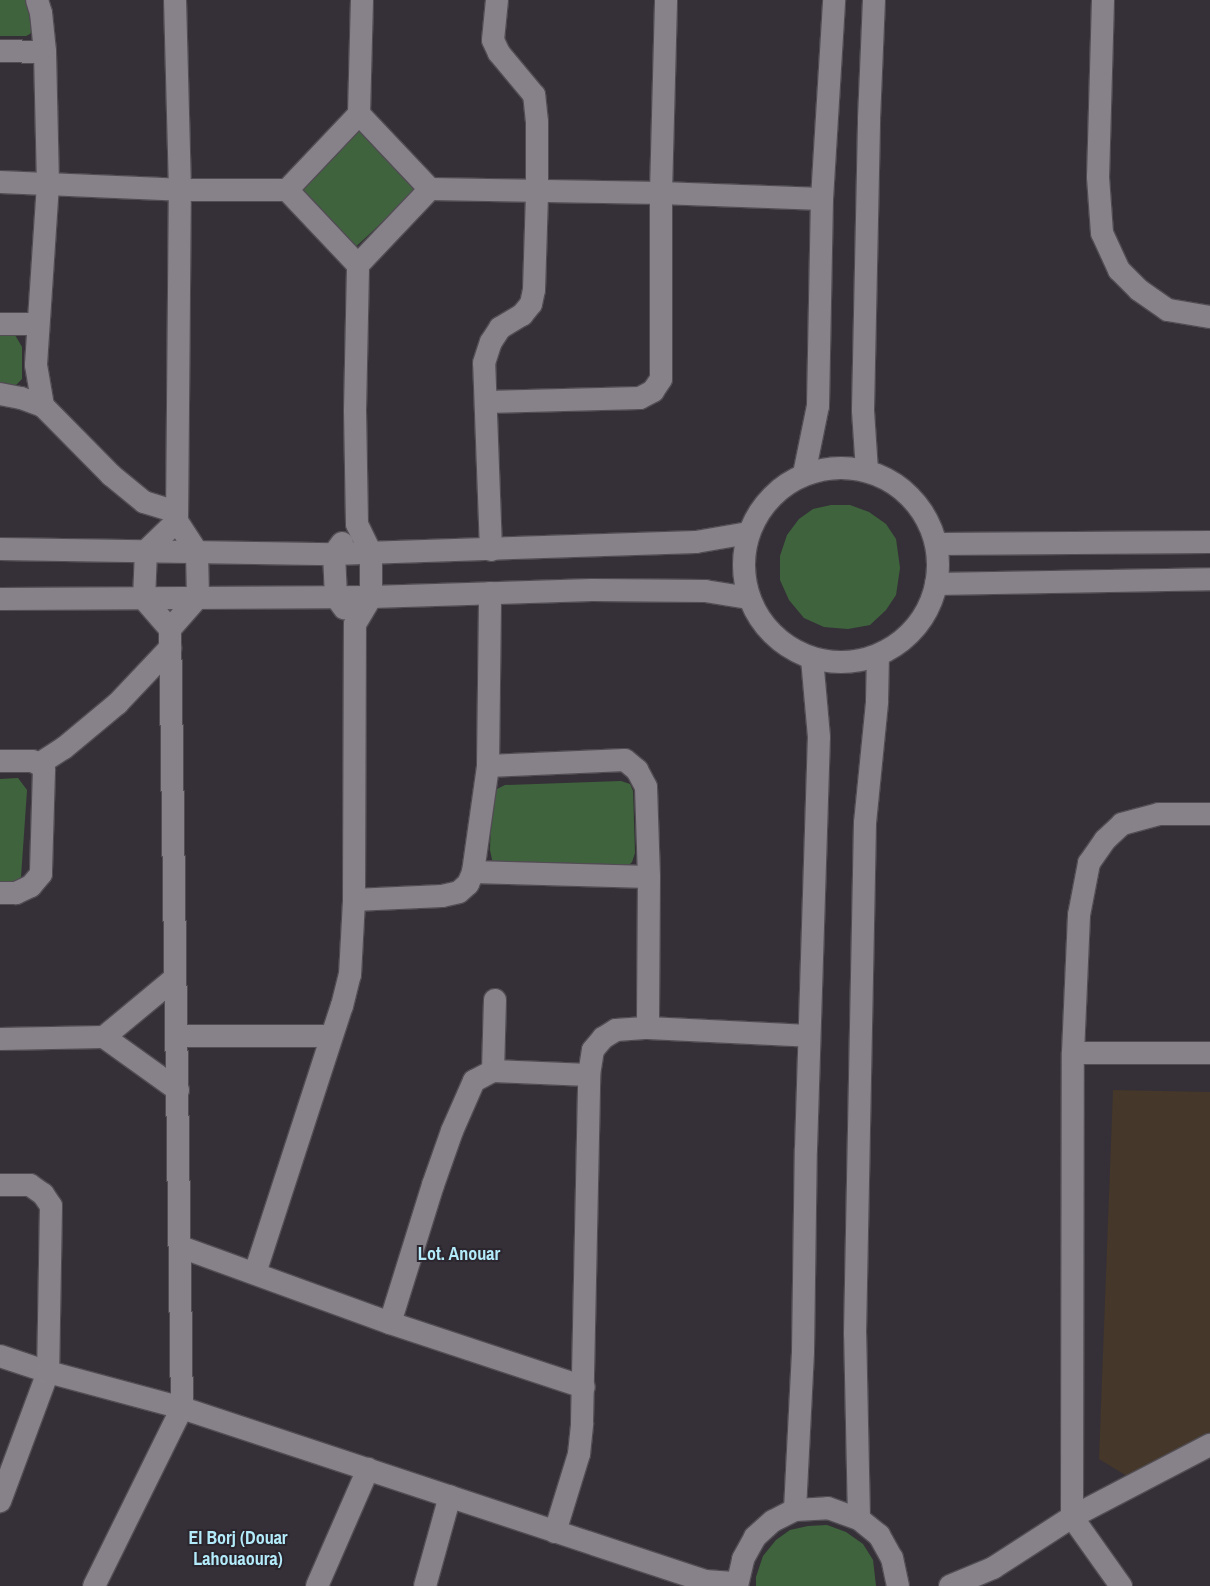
<!DOCTYPE html>
<html>
<head>
<meta charset="utf-8">
<style>
	body { margin:0 }
	#map { position:relative; width:1210px; height:1586px; overflow:hidden; background:#353037; font-family:"Archivo Narrow",sans-serif }
	div>[style] { position:absolute }
	.education>* { inset:0; background:#453729 }
	.green>* { inset:0; background:#3f643d; transform-origin:0 0 }
	.roads { filter:drop-shadow(1px 0 #514d53) drop-shadow(-1px 0 #514d53) drop-shadow(0 1px #514d53) drop-shadow(0 -1px #514d53) }
	.minor>* { height:22px; margin:-11px; padding:0 11px; transform-origin:11px; border-radius:11px; background:#87828a }
	.minor>.ring { margin:-11px; padding:0; box-sizing:content-box; background:none; border:22px solid #87828a; border-radius:50% }
	span { translate:-50% -50%; white-space:nowrap; text-align:center; line-height:1.15; -webkit-text-stroke:4px #2b262d; paint-order:stroke }
	.quarter-label { font-size:18px; color:#b3ebfa; font-weight:700 }
</style>
</head>
<body>
<div id="map">
	<div class="education">
		<i style="clip-path:polygon(1113px 1090px,1210px 1092px,1210px 1436px,1135px 1481px,1099px 1459px)"></i>
	</div>
	<div class="green">
		<i style="clip-path:polygon(0 0,30px 0,34px 28px,30px 34px,26px 36px,0 36px)"></i>
		<i style="left:360px;top:128px;width:84px;height:86px;rotate:47deg"></i>
		<i style="clip-path:polygon(0 334px,15px 335px,22px 347px,22px 379px,16px 385px,8px 387px,0 387px)"></i>
		<i style="clip-path:polygon(831px 505px,850px 505px,869px 512px,886px 524px,896px 539px,900px 568px,896px 595px,886px 610px,870px 625px,848px 629px,824px 627px,804px 618px,789px 600px,780px 580px,780px 556px,787px 535px,799px 519px,813px 509px)"></i>
		<i style="clip-path:polygon(18px 778px,27px 790px,21px 877px,14px 882px,0 885px,0 779px)"></i>
		<i style="clip-path:polygon(621px 781px,630px 784px,633px 791px,635px 853px,632px 862px,627px 867px,493px 864px,490px 850px,492px 797px,497px 789px,505px 785px)"></i>
		<i style="clip-path:polygon(827px 1525px,846px 1532px,863px 1544px,873px 1560px,876px 1586px,756px 1586px,756px 1577px,763px 1556px,776px 1540px,790px 1530px,808px 1526px)"></i>
	</div>
	<div class="roads">
		<div class="minor">
			<i style="left:37px;top:0;width:14px;rotate:73deg"></i>
			<i style="left:41px;top:13px;width:39px;rotate:84deg"></i>
			<i style="left:45px;top:52px;width:132px;rotate:88.7deg"></i>
			<i style="left:48px;top:184px;width:181px;rotate:93.8deg"></i>
			<i style="left:36px;top:365px;width:42px;rotate:80.3deg"></i>
			<i style="left:1103px;top:0;width:177px;rotate:91.6deg"></i>
			<i style="left:1098px;top:177px;width:56px;rotate:85.9deg"></i>
			<i style="left:1102px;top:233px;width:41px;rotate:65.3deg"></i>
			<i style="left:1119px;top:270px;width:28px;rotate:45deg"></i>
			<i style="left:1139px;top:290px;width:35px;rotate:35deg"></i>
			<i style="left:1168px;top:310px;width:43px;rotate:9.5deg"></i>
			<i style="left:0;top:51px;width:45px;rotate:1.3deg"></i>
			<i style="left:359px;top:114px;width:114px;rotate:-88.5deg"></i>
			<i style="left:0;top:182px;width:180px;rotate:2.5deg"></i>
			<i style="left:180px;top:190px;width:107px"></i>
			<i style="left:430px;top:189px;width:105px;rotate:133.5deg"></i>
			<i style="left:358px;top:265px;width:103px;rotate:-133.4deg"></i>
			<i style="left:287px;top:190px;width:105px;rotate:-46.5deg"></i>
			<i style="left:359px;top:114px;width:103px;rotate:46.6deg"></i>
			<i style="left:430px;top:189px;width:231px;rotate:1deg"></i>
			<i style="left:661px;top:193px;width:161px;rotate:2.1deg"></i>
			<i style="left:0;top:324px;width:37px"></i>
			<i style="left:0;top:394px;width:21px;rotate:11deg"></i>
			<i style="left:21px;top:398px;width:23px;rotate:20deg"></i>
			<i style="left:43px;top:406px;width:97px;rotate:45.4deg"></i>
			<i style="left:111px;top:475px;width:43px;rotate:39.3deg"></i>
			<i style="left:144px;top:502px;width:34px;rotate:17deg"></i>
			<i style="left:487px;top:402px;width:153px;rotate:-1.5deg"></i>
			<i style="left:640px;top:398px;width:15px;rotate:-28deg"></i>
			<i style="left:653px;top:391px;width:14px;rotate:-56deg"></i>
			<i style="left:661px;top:379px;width:186px;rotate:-90deg"></i>
			<i style="left:661px;top:193px;width:193px;rotate:-88.5deg"></i>
			<i class="ring" style="left:744px;top:468px;width:172px;height:172px"></i>
			<i style="left:867px;top:471px;width:61px;rotate:-93.8deg"></i>
			<i style="left:863px;top:410px;width:291px;rotate:-88.8deg"></i>
			<i style="left:869px;top:119px;width:119px;rotate:-87.6deg"></i>
			<i style="left:804px;top:474px;width:69px;rotate:-78.4deg"></i>
			<i style="left:818px;top:406px;width:207px;rotate:-88.9deg"></i>
			<i style="left:822px;top:199px;width:199px;rotate:-86.5deg"></i>
			<i style="left:342px;top:543px;width:14px;rotate:126deg"></i>
			<i style="left:334px;top:554px;width:43px;rotate:87.3deg"></i>
			<i style="left:336px;top:597px;width:14px;rotate:54deg"></i>
			<i style="left:936px;top:544px;width:274px;rotate:-0.4deg"></i>
			<i style="left:0;top:549px;width:334px;rotate:0.9deg"></i>
			<i style="left:334px;top:554px;width:362px;rotate:-1.9deg"></i>
			<i style="left:696px;top:542px;width:53px;rotate:-9.8deg"></i>
			<i style="left:491px;top:550px;width:187px;rotate:-92.1deg"></i>
			<i style="left:484px;top:363px;width:22px;rotate:-72deg"></i>
			<i style="left:491px;top:342px;width:17px;rotate:-57deg"></i>
			<i style="left:500px;top:328px;width:26px;rotate:-31deg"></i>
			<i style="left:522px;top:315px;width:14px;rotate:-51deg"></i>
			<i style="left:531px;top:304px;width:14px;rotate:-78deg"></i>
			<i style="left:534px;top:290px;width:98px;rotate:-88.2deg"></i>
			<i style="left:537px;top:192px;width:70px;rotate:-90deg"></i>
			<i style="left:537px;top:122px;width:27px;rotate:-96deg"></i>
			<i style="left:534px;top:95px;width:55px;rotate:-129.8deg"></i>
			<i style="left:499px;top:53px;width:14px;rotate:-115deg"></i>
			<i style="left:493px;top:40px;width:40px;rotate:-84.3deg"></i>
			<i style="left:936px;top:584px;width:274px;rotate:-1deg"></i>
			<i style="left:0;top:599px;width:371px;rotate:-0.3deg"></i>
			<i style="left:371px;top:597px;width:221px;rotate:-1.8deg"></i>
			<i style="left:592px;top:590px;width:113px;rotate:0.5deg"></i>
			<i style="left:705px;top:591px;width:45px;rotate:9deg"></i>
			<i style="left:170px;top:629px;width:43px;rotate:-48.8deg"></i>
			<i style="left:198px;top:597px;width:45px;rotate:-91.3deg"></i>
			<i style="left:197px;top:552px;width:37px;rotate:-123deg"></i>
			<i style="left:177px;top:521px;width:331px;rotate:-89.5deg"></i>
			<i style="left:180px;top:190px;width:190px;rotate:-91.5deg"></i>
			<i style="left:0;top:761px;width:32px"></i>
			<i style="left:32px;top:761px;width:8px;rotate:23deg"></i>
			<i style="left:39px;top:764px;width:8px;rotate:50deg"></i>
			<i style="left:44px;top:770px;width:104px;rotate:91.7deg"></i>
			<i style="left:41px;top:874px;width:16px;rotate:130deg"></i>
			<i style="left:31px;top:886px;width:17px;rotate:155deg"></i>
			<i style="left:16px;top:893px;width:16px;rotate:180deg"></i>
			<i style="left:39px;top:764px;width:30px;rotate:-33deg"></i>
			<i style="left:64px;top:748px;width:70px;rotate:-39.8deg"></i>
			<i style="left:118px;top:703px;width:76px;rotate:-46.6deg"></i>
			<i style="left:488px;top:766px;width:137px;rotate:-2.5deg"></i>
			<i style="left:625px;top:760px;width:16px;rotate:40deg"></i>
			<i style="left:637px;top:770px;width:19px;rotate:62deg"></i>
			<i style="left:646px;top:787px;width:90px;rotate:88.1deg"></i>
			<i style="left:649px;top:877px;width:151px;rotate:90.4deg"></i>
			<i style="left:473px;top:872px;width:176px;rotate:1.6deg"></i>
			<i style="left:354px;top:900px;width:88px;rotate:-2.6deg"></i>
			<i style="left:442px;top:896px;width:17px;rotate:-13deg"></i>
			<i style="left:459px;top:892px;width:12px;rotate:-42deg"></i>
			<i style="left:468px;top:884px;width:13px;rotate:-67deg"></i>
			<i style="left:473px;top:872px;width:107px;rotate:-81.9deg"></i>
			<i style="left:488px;top:766px;width:173px;rotate:-89.3deg"></i>
			<i style="left:176px;top:1036px;width:155px"></i>
			<i style="left:104px;top:1037px;width:92px;rotate:-39.7deg"></i>
			<i style="left:0;top:1039px;width:104px;rotate:-1.1deg"></i>
			<i style="left:104px;top:1037px;width:91px;rotate:35.6deg"></i>
			<i style="left:1073px;top:1053px;width:137px"></i>
			<i style="left:493px;top:1071px;width:71px;rotate:-88.4deg"></i>
			<i style="left:0;top:1185px;width:30px"></i>
			<i style="left:30px;top:1185px;width:16px;rotate:35deg"></i>
			<i style="left:43px;top:1194px;width:14px;rotate:56deg"></i>
			<i style="left:51px;top:1206px;width:166px;rotate:91deg"></i>
			<i style="left:48px;top:1372px;width:138px;rotate:110.4deg"></i>
			<i style="left:181px;top:1247px;width:222px;rotate:20deg"></i>
			<i style="left:390px;top:1323px;width:204px;rotate:18.3deg"></i>
			<i style="left:255px;top:1273px;width:281px;rotate:-72deg"></i>
			<i style="left:342px;top:1006px;width:32px;rotate:-76deg"></i>
			<i style="left:350px;top:975px;width:75px;rotate:-86.9deg"></i>
			<i style="left:354px;top:900px;width:276px;rotate:-89.8deg"></i>
			<i style="left:355px;top:624px;width:31px;rotate:-59deg"></i>
			<i style="left:371px;top:597px;width:44px;rotate:-90deg"></i>
			<i style="left:371px;top:553px;width:32px;rotate:-116deg"></i>
			<i style="left:357px;top:524px;width:113px;rotate:-91deg"></i>
			<i style="left:355px;top:411px;width:146px;rotate:-88.8deg"></i>
			<i style="left:390px;top:1323px;width:145px;rotate:-72.7deg"></i>
			<i style="left:433px;top:1185px;width:57px;rotate:-70.6deg"></i>
			<i style="left:452px;top:1131px;width:55px;rotate:-66.3deg"></i>
			<i style="left:474px;top:1081px;width:21px;rotate:-28deg"></i>
			<i style="left:493px;top:1071px;width:96px;rotate:2.4deg"></i>
			<i style="left:0;top:1356px;width:51px;rotate:18.4deg"></i>
			<i style="left:48px;top:1372px;width:139px;rotate:15deg"></i>
			<i style="left:182px;top:1408px;width:551px;rotate:18.3deg"></i>
			<i style="left:705px;top:1581px;width:32px;rotate:4deg"></i>
			<i style="left:795px;top:1510px;width:158px;rotate:-87.1deg"></i>
			<i style="left:803px;top:1352px;width:203px;rotate:-89.2deg"></i>
			<i style="left:806px;top:1149px;width:412px;rotate:-88.2deg"></i>
			<i style="left:819px;top:737px;width:79px;rotate:-95.1deg"></i>
			<i style="left:859px;top:1519px;width:185px;rotate:-91.2deg"></i>
			<i style="left:855px;top:1334px;width:511px;rotate:-88.88deg"></i>
			<i style="left:865px;top:823px;width:122px;rotate:-84.3deg"></i>
			<i style="left:877px;top:702px;width:46px;rotate:-88.8deg"></i>
			<i style="left:555px;top:1532px;width:82px;rotate:-72.9deg"></i>
			<i style="left:579px;top:1454px;width:31px;rotate:-84deg"></i>
			<i style="left:582px;top:1423px;width:348px;rotate:-88.8deg"></i>
			<i style="left:589px;top:1075px;width:25px;rotate:-81deg"></i>
			<i style="left:593px;top:1050px;width:16px;rotate:-50deg"></i>
			<i style="left:603px;top:1038px;width:15px;rotate:-32deg"></i>
			<i style="left:616px;top:1030px;width:32px;rotate:-4deg"></i>
			<i style="left:648px;top:1028px;width:161px;rotate:2.8deg"></i>
			<i style="left:94px;top:1586px;width:199px;rotate:-63.7deg"></i>
			<i style="left:182px;top:1408px;width:779px;rotate:-90.88deg"></i>
			<i style="left:170px;top:629px;width:40px;rotate:-131deg"></i>
			<i style="left:144px;top:599px;width:48px;rotate:-87.6deg"></i>
			<i style="left:146px;top:551px;width:43px;rotate:-44.1deg"></i>
			<i style="left:317px;top:1586px;width:128px;rotate:-66.4deg"></i>
			<i style="left:425px;top:1586px;width:93px;rotate:-74.5deg"></i>
			<i style="left:737px;top:1586px;width:28px;rotate:-77deg"></i>
			<i style="left:743px;top:1559px;width:25px;rotate:-61deg"></i>
			<i style="left:755px;top:1537px;width:24px;rotate:-42deg"></i>
			<i style="left:773px;top:1521px;width:25px;rotate:-27deg"></i>
			<i style="left:795px;top:1510px;width:33px;rotate:-3deg"></i>
			<i style="left:828px;top:1508px;width:33px;rotate:20deg"></i>
			<i style="left:859px;top:1519px;width:26px;rotate:39deg"></i>
			<i style="left:879px;top:1535px;width:26px;rotate:61deg"></i>
			<i style="left:892px;top:1558px;width:29px;rotate:78deg"></i>
			<i style="left:950px;top:1586px;width:47px;rotate:-22.7deg"></i>
			<i style="left:993px;top:1568px;width:94px;rotate:-32.8deg"></i>
			<i style="left:1072px;top:1517px;width:156px;rotate:-27.6deg"></i>
			<i style="left:1121px;top:1586px;width:85px;rotate:-125.4deg"></i>
			<i style="left:1072px;top:1517px;width:464px;rotate:-89.9deg"></i>
			<i style="left:1073px;top:1053px;width:138px;rotate:-87.5deg"></i>
			<i style="left:1079px;top:915px;width:53px;rotate:-79.1deg"></i>
			<i style="left:1089px;top:863px;width:28px;rotate:-55deg"></i>
			<i style="left:1105px;top:840px;width:23px;rotate:-43deg"></i>
			<i style="left:1122px;top:824px;width:38px;rotate:-15deg"></i>
			<i style="left:1159px;top:814px;width:51px"></i>
		</div>
	</div>
	<div class="quarter-label">
		<span style="left:459px;top:1254px">Lot. Anouar</span>
		<span style="left:238px;top:1549px">El Borj (Douar<br>Lahouaoura)</span>
	</div>
</div>
</body>
</html>
